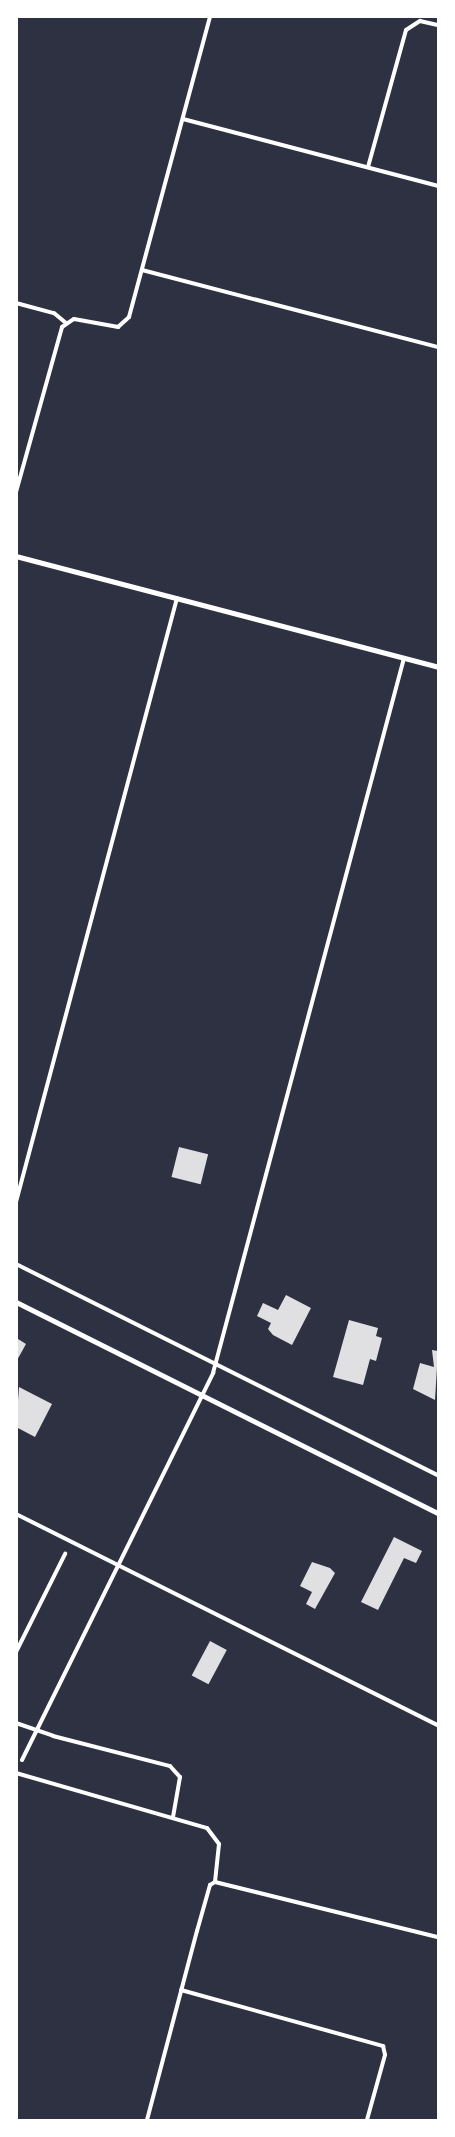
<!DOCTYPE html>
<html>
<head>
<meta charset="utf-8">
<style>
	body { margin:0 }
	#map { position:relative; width:455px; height:2137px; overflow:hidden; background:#2d3142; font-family:Merriweather,serif }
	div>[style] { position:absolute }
	.building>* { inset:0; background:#e0e0e3; transform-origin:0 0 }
	.minor>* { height:4px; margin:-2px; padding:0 2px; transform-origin:2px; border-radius:2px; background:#fff }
	.tertiary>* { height:4.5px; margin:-2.25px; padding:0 2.25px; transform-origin:2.25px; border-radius:2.25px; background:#fff }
	.primary>* { height:5px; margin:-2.5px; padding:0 2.5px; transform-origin:2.5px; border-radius:2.5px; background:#fff }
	span { translate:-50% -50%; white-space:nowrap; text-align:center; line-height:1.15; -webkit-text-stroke:6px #fff; paint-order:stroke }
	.frame { position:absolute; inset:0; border:18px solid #fff; pointer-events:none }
</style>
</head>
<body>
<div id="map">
	<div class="building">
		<i style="left:179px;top:1147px;width:30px;height:31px;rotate:14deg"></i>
		<i style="clip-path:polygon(286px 1295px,311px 1308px,292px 1345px,273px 1335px,268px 1329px,271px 1323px,257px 1316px,263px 1303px,278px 1310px)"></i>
		<i style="clip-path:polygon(349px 1320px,378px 1328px,376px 1336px,382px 1338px,376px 1361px,370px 1359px,363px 1385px,333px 1377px)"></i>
		<i style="clip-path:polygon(18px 1339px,26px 1344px,16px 1362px,16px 1342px)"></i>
		<i style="clip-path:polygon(432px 1350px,438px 1351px,435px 1400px,413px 1389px,420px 1363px,434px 1367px)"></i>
		<i style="clip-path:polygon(19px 1387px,52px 1404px,35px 1437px,16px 1427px)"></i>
		<i style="clip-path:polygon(394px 1537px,422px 1551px,416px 1563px,404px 1558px,378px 1610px,361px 1602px)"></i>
		<i style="clip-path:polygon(312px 1562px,330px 1568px,335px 1573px,315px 1609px,306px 1604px,312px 1592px,300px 1586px)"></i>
		<i style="left:210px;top:1641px;width:19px;height:39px;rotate:28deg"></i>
	</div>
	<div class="minor">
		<i style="left:183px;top:119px;width:264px;rotate:14.7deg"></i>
		<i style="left:368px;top:167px;width:142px;rotate:-74.5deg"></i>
		<i style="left:406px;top:30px;width:17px;rotate:-33deg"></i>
		<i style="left:420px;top:21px;width:18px;rotate:13deg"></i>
		<i style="left:142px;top:270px;width:306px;rotate:14.6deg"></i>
		<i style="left:16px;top:303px;width:39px;rotate:15deg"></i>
		<i style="left:54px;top:313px;width:16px;rotate:40deg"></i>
		<i style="left:16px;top:492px;width:171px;rotate:-74.4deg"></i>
		<i style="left:62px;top:327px;width:14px;rotate:-34deg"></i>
		<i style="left:74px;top:319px;width:45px;rotate:10.3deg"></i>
		<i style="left:118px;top:327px;width:15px;rotate:-42deg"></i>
		<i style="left:129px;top:317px;width:312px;rotate:-74.9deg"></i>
		<i style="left:16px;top:1202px;width:625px;rotate:-75.07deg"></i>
		<i style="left:16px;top:1264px;width:472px;rotate:26.6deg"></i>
		<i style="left:16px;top:1514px;width:472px;rotate:26.6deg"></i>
		<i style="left:16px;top:1652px;width:110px;rotate:-63.4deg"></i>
		<i style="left:16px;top:1723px;width:39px;rotate:19deg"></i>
		<i style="left:53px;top:1736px;width:121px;rotate:14.4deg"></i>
		<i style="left:170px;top:1766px;width:15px;rotate:48deg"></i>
		<i style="left:180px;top:1777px;width:41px;rotate:99.9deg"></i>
		<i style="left:22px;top:1760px;width:432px;rotate:-63.7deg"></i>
		<i style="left:213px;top:1373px;width:740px;rotate:-75.04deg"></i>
		<i style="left:16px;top:1773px;width:199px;rotate:16.1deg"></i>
		<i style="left:207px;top:1828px;width:20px;rotate:53deg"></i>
		<i style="left:219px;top:1844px;width:38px;rotate:96deg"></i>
		<i style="left:215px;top:1882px;width:230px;rotate:13.9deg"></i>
		<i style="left:181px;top:1990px;width:210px;rotate:15.5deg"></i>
		<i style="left:383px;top:2046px;width:9px;rotate:77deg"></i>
		<i style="left:385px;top:2055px;width:67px;rotate:105.5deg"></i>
		<i style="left:147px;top:2120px;width:196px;rotate:-75.2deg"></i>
		<i style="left:197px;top:1931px;width:48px;rotate:-74.2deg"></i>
		<i style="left:210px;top:1885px;width:6px;rotate:-31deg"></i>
	</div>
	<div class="tertiary">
		<i style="left:16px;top:556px;width:436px;rotate:14.7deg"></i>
	</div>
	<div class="primary">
		<i style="left:16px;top:1302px;width:472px;rotate:26.6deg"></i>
	</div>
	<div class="frame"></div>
</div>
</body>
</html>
